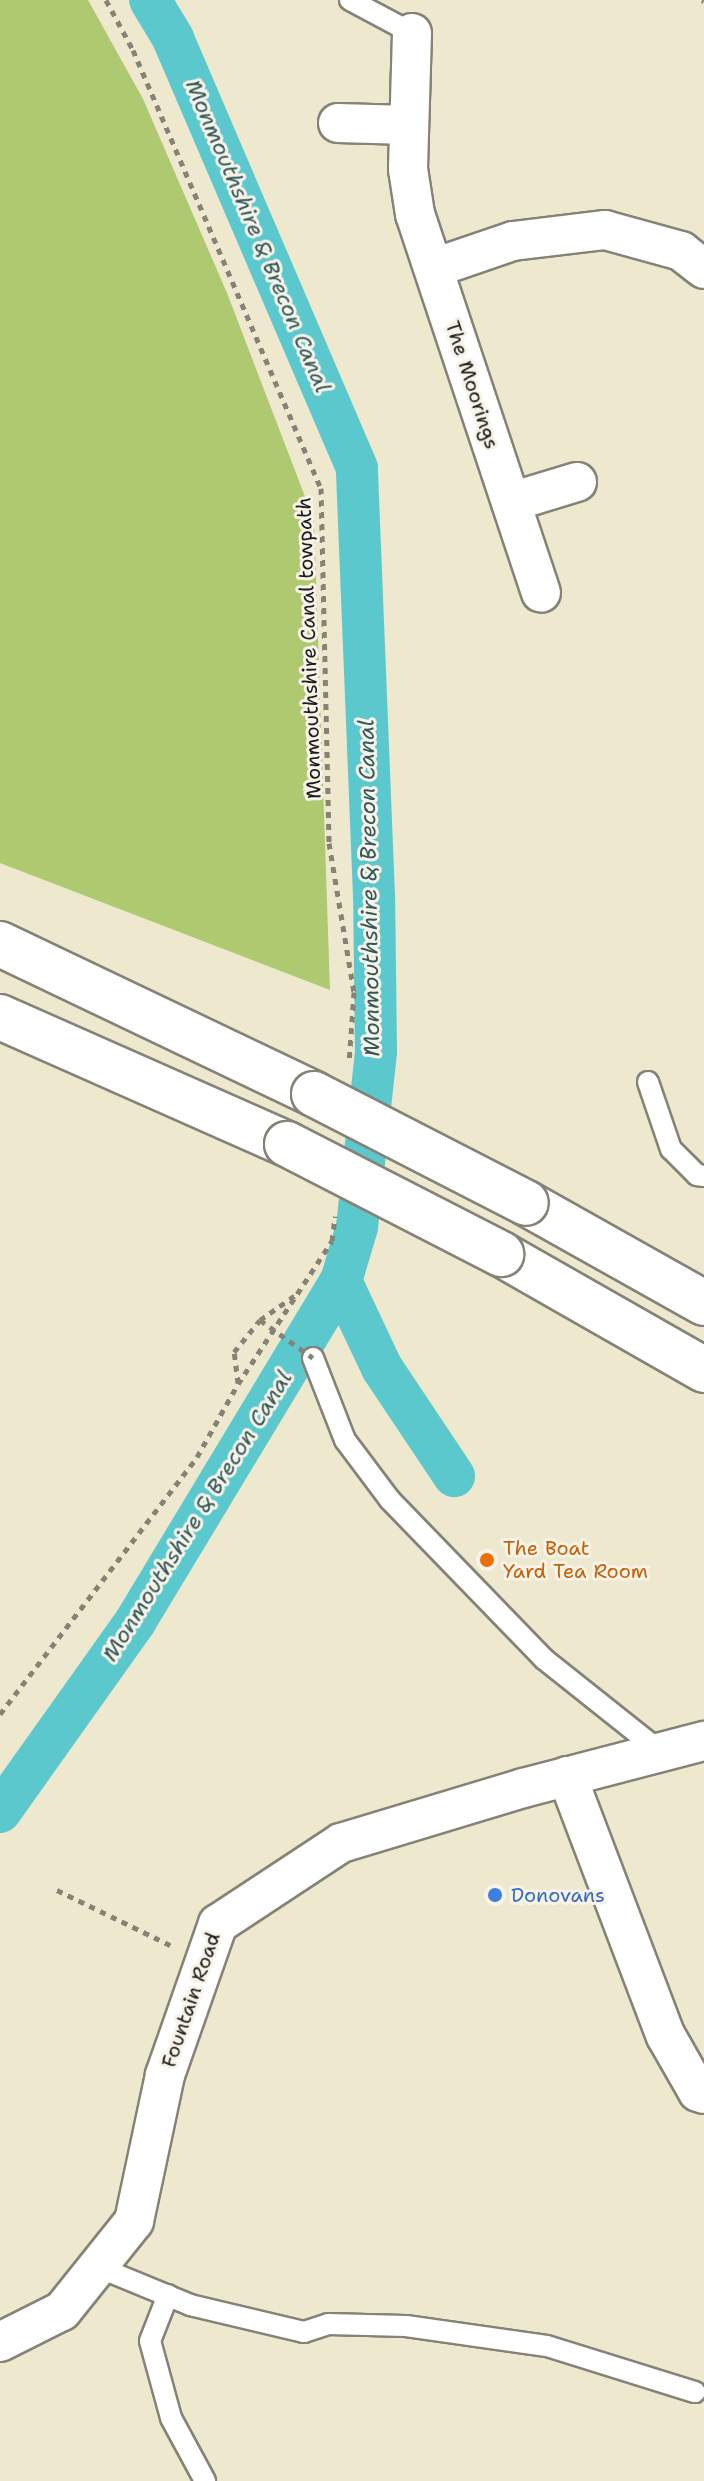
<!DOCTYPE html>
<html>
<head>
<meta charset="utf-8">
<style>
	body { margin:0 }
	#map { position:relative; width:704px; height:2481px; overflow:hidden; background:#eee8cf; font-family:"Shantell Sans",sans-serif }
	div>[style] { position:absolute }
	.green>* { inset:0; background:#aec96f }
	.canal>* { height:42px; margin:-21px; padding:0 21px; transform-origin:21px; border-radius:21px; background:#5bc8ce }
	.path>* { height:5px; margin-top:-2.5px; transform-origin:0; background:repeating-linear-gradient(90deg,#858276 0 6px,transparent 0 12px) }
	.roads { filter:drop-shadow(2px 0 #858276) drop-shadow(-2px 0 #858276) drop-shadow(0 2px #858276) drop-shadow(0 -2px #858276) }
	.lane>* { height:20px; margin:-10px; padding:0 10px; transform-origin:10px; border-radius:10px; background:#fff }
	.street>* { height:38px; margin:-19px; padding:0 19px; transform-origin:19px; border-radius:19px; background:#fff }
	.primary>* { height:44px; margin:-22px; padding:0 22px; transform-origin:22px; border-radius:22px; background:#fff }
	.path-bridge>* { height:5px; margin-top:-2.5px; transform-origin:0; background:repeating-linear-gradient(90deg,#858276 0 6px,transparent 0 12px) }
	.bridges { filter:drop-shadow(2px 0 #858276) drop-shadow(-2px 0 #858276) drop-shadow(0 2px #858276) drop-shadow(0 -2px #858276) }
	.primary-bridge>* { height:44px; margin:-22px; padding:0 22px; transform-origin:22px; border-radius:22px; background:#fff }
	.dots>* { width:22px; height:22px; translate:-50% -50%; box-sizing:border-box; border:4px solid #f7f3e8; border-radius:50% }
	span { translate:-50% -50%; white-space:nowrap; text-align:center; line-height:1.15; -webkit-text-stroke:6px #f7f3e8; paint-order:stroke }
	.street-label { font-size:20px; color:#1c1c1c }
	.food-label { font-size:20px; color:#c56008 }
	.left { translate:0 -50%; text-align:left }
	.shop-label { font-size:20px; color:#366cbe }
	.water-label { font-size:22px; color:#32585a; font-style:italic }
</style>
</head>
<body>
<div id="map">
	<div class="green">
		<i style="clip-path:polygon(0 0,88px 0,143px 99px,227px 293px,314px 520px,330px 990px,0 863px)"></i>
	</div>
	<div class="canal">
		<i style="left:341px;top:1281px;width:96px;rotate:64.8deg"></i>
		<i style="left:382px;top:1368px;width:130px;rotate:56.3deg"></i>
		<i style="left:0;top:1812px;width:233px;rotate:-54.6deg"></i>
		<i style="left:135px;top:1622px;width:398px;rotate:-58.9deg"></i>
		<i style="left:341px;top:1281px;width:56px;rotate:-73.5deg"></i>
		<i style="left:357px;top:1227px;width:177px;rotate:-83.8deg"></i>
		<i style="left:376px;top:1051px;width:155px;rotate:-90.7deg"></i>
		<i style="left:374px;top:896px;width:428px;rotate:-92.3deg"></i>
		<i style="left:357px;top:468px;width:468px;rotate:-113.2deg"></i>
		<i style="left:173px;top:38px;width:44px;rotate:-121.2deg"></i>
	</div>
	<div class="path">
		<i style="left:106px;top:0;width:57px;rotate:61.6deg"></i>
		<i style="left:133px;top:50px;width:477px;rotate:66.8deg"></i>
		<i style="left:321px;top:488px;width:355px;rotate:88.7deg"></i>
		<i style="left:329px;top:843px;width:151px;rotate:80.5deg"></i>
		<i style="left:354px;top:992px;width:71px;rotate:94deg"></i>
		<i style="left:702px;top:0;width:2px;rotate:27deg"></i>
		<i style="left:238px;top:1383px;width:31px;rotate:-97deg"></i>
		<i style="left:234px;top:1352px;width:41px;rotate:-50.9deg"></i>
		<i style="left:260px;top:1320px;width:45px;rotate:-35.1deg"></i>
		<i style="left:0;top:1714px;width:324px;rotate:-52.5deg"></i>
		<i style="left:197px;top:1457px;width:84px;rotate:-60.7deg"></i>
		<i style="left:238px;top:1384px;width:171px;rotate:-56.7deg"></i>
		<i style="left:332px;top:1241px;width:25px;rotate:-83deg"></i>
		<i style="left:57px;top:1890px;width:128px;rotate:26deg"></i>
	</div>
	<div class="roads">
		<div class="lane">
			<i style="left:350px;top:0;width:70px;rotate:28deg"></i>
			<i style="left:648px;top:1082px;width:71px;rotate:71.1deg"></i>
			<i style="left:671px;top:1149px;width:37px;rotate:45deg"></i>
			<i style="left:697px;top:1175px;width:7px;rotate:8deg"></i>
			<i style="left:313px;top:1358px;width:88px;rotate:68.7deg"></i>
			<i style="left:345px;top:1440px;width:75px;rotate:53.1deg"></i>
			<i style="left:390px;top:1500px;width:221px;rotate:45.9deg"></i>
			<i style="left:544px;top:1659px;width:149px;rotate:38.5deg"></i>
			<i style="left:98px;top:2267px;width:100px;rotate:22.4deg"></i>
			<i style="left:190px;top:2305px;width:117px;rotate:13.3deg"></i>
			<i style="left:304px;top:2332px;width:25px;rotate:-18deg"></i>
			<i style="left:328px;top:2324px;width:78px;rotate:1.5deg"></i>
			<i style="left:406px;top:2326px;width:142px;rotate:8.1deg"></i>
			<i style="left:547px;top:2346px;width:155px;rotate:17.3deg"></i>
			<i style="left:168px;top:2295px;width:49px;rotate:111.4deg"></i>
			<i style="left:150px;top:2341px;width:80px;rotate:74.7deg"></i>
			<i style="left:171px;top:2418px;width:72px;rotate:61.6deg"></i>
		</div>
		<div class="street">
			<i style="left:412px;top:33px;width:136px;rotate:91.7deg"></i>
			<i style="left:408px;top:169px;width:46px;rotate:81.2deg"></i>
			<i style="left:415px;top:214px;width:399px;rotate:71.6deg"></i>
			<i style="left:338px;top:123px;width:71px;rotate:1.6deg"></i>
			<i style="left:434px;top:268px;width:83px;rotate:-18.9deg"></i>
			<i style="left:513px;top:241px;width:93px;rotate:-6.8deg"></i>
			<i style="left:605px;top:230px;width:79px;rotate:15.4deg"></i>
			<i style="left:681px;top:251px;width:29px;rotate:38deg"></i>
			<i style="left:511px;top:502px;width:69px;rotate:-16.9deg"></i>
			<i style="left:567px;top:1776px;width:278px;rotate:69.2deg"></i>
			<i style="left:666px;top:2036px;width:64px;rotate:60.3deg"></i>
			<i style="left:698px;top:2092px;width:6px;rotate:18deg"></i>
			<i style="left:0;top:2342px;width:69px;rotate:-26.6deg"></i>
			<i style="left:62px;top:2311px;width:115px;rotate:-51.3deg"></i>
			<i style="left:134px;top:2221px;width:149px;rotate:-78deg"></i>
			<i style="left:165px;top:2075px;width:160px;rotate:-70.7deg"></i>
			<i style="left:218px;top:1924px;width:147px;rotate:-33.4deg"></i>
			<i style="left:341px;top:1843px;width:190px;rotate:-16.8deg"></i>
			<i style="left:523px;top:1788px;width:187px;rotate:-14.6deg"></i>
		</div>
		<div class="primary">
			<i style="left:0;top:944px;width:348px;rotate:25.5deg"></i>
			<i style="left:0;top:1017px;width:314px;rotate:23.9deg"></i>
			<i style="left:526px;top:1203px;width:204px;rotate:29.3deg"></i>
			<i style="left:501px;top:1254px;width:234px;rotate:29.7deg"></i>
		</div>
	</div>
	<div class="path-bridge">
		<i style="left:260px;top:1320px;width:65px;rotate:35.6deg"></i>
	</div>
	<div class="bridges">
		<div class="primary-bridge">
			<i style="left:314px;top:1094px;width:238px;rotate:27.2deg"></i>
			<i style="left:287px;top:1144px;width:241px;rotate:27.2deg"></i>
		</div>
	</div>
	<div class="dots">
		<i style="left:487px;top:1560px;background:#e8710a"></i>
		<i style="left:495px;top:1895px;background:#3f7fe0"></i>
	</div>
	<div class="street-label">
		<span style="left:472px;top:385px;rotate:72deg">The Moorings</span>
		<span style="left:309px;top:648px;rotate:-92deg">Monmouthshire Canal towpath</span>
		<span style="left:191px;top:2000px;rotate:-71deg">Fountain Road</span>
	</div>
	<div class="food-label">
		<span class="left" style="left:503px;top:1560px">The Boat<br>Yard Tea Room</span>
	</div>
	<div class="shop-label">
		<span class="left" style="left:511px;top:1895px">Donovans</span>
	</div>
	<div class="water-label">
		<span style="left:258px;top:236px;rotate:67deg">Monmouthshire &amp; Brecon Canal</span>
		<span style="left:369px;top:888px;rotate:-91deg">Monmouthshire &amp; Brecon Canal</span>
		<span style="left:197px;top:1516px;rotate:-58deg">Monmouthshire &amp; Brecon Canal</span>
	</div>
</div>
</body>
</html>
